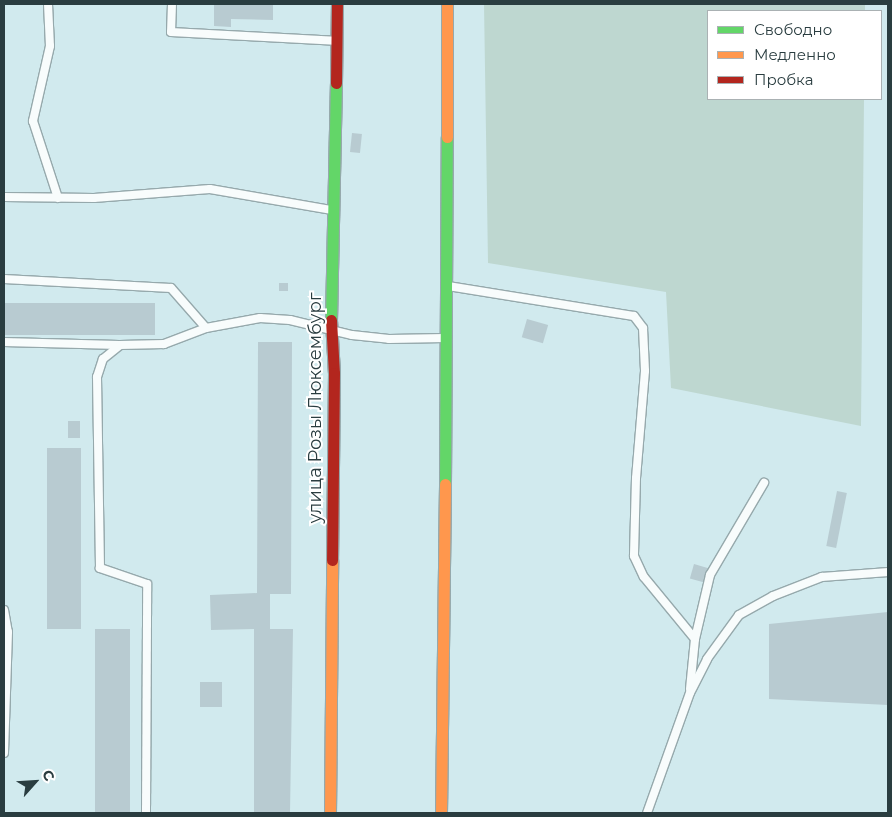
<!DOCTYPE html>
<html>
<head>
<meta charset="utf-8">
<style>
	body { margin:0 }
	#map { position:relative; width:892px; height:817px; overflow:hidden; background:#d1eaee; font-family:Montserrat,sans-serif }
	div>[style] { position:absolute }
	.green>* { inset:0; background:#bed7d0 }
	.building>* { inset:0; background:#b8cbd1; transform-origin:0 0 }
	.roads { filter:drop-shadow(1px 0 #96a9ac) drop-shadow(-1px 0 #96a9ac) drop-shadow(0 1px #96a9ac) drop-shadow(0 -1px #96a9ac) }
	.lane>* { height:8px; margin:-4px; padding:0 4px; transform-origin:4px; border-radius:4px; background:#f8fcfc }
	.fast>* { height:11px; margin:-5.5px; padding:0 5.5px; transform-origin:5.5px; border-radius:5.5px; background:#63d668 }
	.slow>* { height:11px; margin:-5.5px; padding:0 5.5px; transform-origin:5.5px; border-radius:5.5px; background:#ff974d }
	.jam>* { height:11px; margin:-5.5px; padding:0 5.5px; transform-origin:5.5px; border-radius:5.5px; background:#b3261e }
	span { translate:-50% -50%; white-space:nowrap; text-align:center; line-height:1.15; -webkit-text-stroke:4px #fff; paint-order:stroke }
	.street-label { font-size:18px; color:#2a3d40 }
	.frame { position:absolute; inset:0; border:5px solid #2a3d40; pointer-events:none }
	.legend { position:absolute; left:707px; top:10px; width:175px; height:90px; box-sizing:border-box; background:#fff; border:1px solid #aab1b3; margin:0; padding:6px 9px; list-style:none; font-size:15px; color:#2a3d40 }
	.legend li { display:flex; align-items:center; gap:10px; height:25px }
	.legend b { width:25px; border:1px solid #aab1b3 }
	.north { position:absolute; left:10px; top:757px; width:50px; height:50px; -webkit-text-stroke:4px #fff; paint-order:stroke; rotate:64deg; font-size:14px; font-weight:700; line-height:20px; text-align:center; color:#2a3d40 }
	.north::after { content:''; display:block; margin:auto; width:18px; height:22px; background:#2a3d40; clip-path:polygon(50% 0,100% 100%,50% 72%,0 100%) }
</style>
</head>
<body>
<div id="map">
	<div class="green">
		<i style="clip-path:polygon(484px 4px,865px 4px,865px 11px,708px 11px,708px 99px,864px 99px,861px 426px,671px 388px,666px 292px,488px 263px)"></i>
	</div>
	<div class="building">
		<i style="clip-path:polygon(214px 4px,273px 4px,273px 20px,231px 19px,231px 27px,214px 26px)"></i>
		<i style="left:352px;top:133px;width:10px;height:19px;rotate:6deg"></i>
		<i style="left:279px;top:283px;width:9px;height:8px"></i>
		<i style="left:4px;top:303px;width:151px;height:32px"></i>
		<i style="left:527px;top:319px;width:22px;height:19px;rotate:16deg"></i>
		<i style="clip-path:polygon(258px 342px,292px 342px,291px 594px,270px 594px,270px 629px,293px 629px,290px 813px,254px 813px,254px 629px,211px 630px,210px 595px,257px 593px)"></i>
		<i style="left:68px;top:421px;width:12px;height:17px"></i>
		<i style="left:47px;top:448px;width:34px;height:181px"></i>
		<i style="left:837px;top:491px;width:10px;height:56px;rotate:11deg"></i>
		<i style="left:694px;top:564px;width:15px;height:15px;rotate:16deg"></i>
		<i style="clip-path:polygon(888px 612px,888px 705px,769px 699px,769px 624px)"></i>
		<i style="left:95px;top:629px;width:35px;height:184px"></i>
		<i style="left:200px;top:682px;width:22px;height:25px"></i>
	</div>
	<div class="roads">
		<div class="lane">
			<i style="left:48px;top:4px;width:42px;rotate:87.3deg"></i>
			<i style="left:50px;top:46px;width:77px;rotate:102.8deg"></i>
			<i style="left:33px;top:121px;width:81px;rotate:72deg"></i>
			<i style="left:172px;top:4px;width:28px;rotate:92deg"></i>
			<i style="left:171px;top:32px;width:164px;rotate:3.1deg"></i>
			<i style="left:4px;top:197px;width:90px;rotate:0.6deg"></i>
			<i style="left:94px;top:198px;width:116px;rotate:-4.4deg"></i>
			<i style="left:210px;top:189px;width:124px;rotate:9.8deg"></i>
			<i style="left:4px;top:279px;width:167px;rotate:3.1deg"></i>
			<i style="left:171px;top:288px;width:53px;rotate:48.8deg"></i>
			<i style="left:448px;top:286px;width:188px;rotate:9.2deg"></i>
			<i style="left:634px;top:316px;width:15px;rotate:53deg"></i>
			<i style="left:643px;top:328px;width:43px;rotate:87.3deg"></i>
			<i style="left:645px;top:371px;width:107px;rotate:94.8deg"></i>
			<i style="left:636px;top:478px;width:78px;rotate:91.5deg"></i>
			<i style="left:634px;top:556px;width:23px;rotate:65deg"></i>
			<i style="left:644px;top:577px;width:80px;rotate:50.6deg"></i>
			<i style="left:4px;top:342px;width:115px;rotate:1.5deg"></i>
			<i style="left:4px;top:610px;width:22px;rotate:80deg"></i>
			<i style="left:8px;top:632px;width:121px;rotate:91.9deg"></i>
			<i style="left:690px;top:689px;width:50px;rotate:-84.3deg"></i>
			<i style="left:695px;top:639px;width:66px;rotate:-76.8deg"></i>
			<i style="left:710px;top:575px;width:107px;rotate:-59.6deg"></i>
			<i style="left:146px;top:813px;width:229px;rotate:-89.7deg"></i>
			<i style="left:147px;top:584px;width:50px;rotate:-161.2deg"></i>
			<i style="left:100px;top:568px;width:191px;rotate:-90.9deg"></i>
			<i style="left:97px;top:377px;width:19px;rotate:-72deg"></i>
			<i style="left:103px;top:359px;width:22px;rotate:-39deg"></i>
			<i style="left:120px;top:345px;width:44px;rotate:-1.3deg"></i>
			<i style="left:164px;top:344px;width:45px;rotate:-20.9deg"></i>
			<i style="left:206px;top:328px;width:55px;rotate:-10.5deg"></i>
			<i style="left:260px;top:318px;width:30px;rotate:4deg"></i>
			<i style="left:290px;top:320px;width:64px;rotate:13.6deg"></i>
			<i style="left:352px;top:335px;width:37px;rotate:6deg"></i>
			<i style="left:389px;top:339px;width:56px;rotate:-1deg"></i>
			<i style="left:647px;top:813px;width:127px;rotate:-70.3deg"></i>
			<i style="left:690px;top:693px;width:38px;rotate:-63deg"></i>
			<i style="left:707px;top:659px;width:54px;rotate:-54deg"></i>
			<i style="left:739px;top:615px;width:39px;rotate:-29deg"></i>
			<i style="left:773px;top:596px;width:53px;rotate:-21.2deg"></i>
			<i style="left:822px;top:577px;width:66px;rotate:-4.3deg"></i>
		</div>
		<div class="fast">
			<i style="left:331px;top:320px;width:237px;rotate:-88.8deg"></i>
			<i style="left:445px;top:484px;width:347px;rotate:-89.7deg"></i>
		</div>
		<div class="slow">
			<i style="left:447px;top:4px;width:133px;rotate:90deg"></i>
			<i style="left:330px;top:813px;width:253px;rotate:-89.5deg"></i>
			<i style="left:441px;top:813px;width:329px;rotate:-89.3deg"></i>
		</div>
		<div class="jam">
			<i style="left:336px;top:83px;width:79px;rotate:-89.3deg"></i>
			<i style="left:331px;top:320px;width:53px;rotate:86.8deg"></i>
			<i style="left:334px;top:373px;width:187px;rotate:90.6deg"></i>
		</div>
	</div>
	<div class="street-label">
		<span style="left:315px;top:408px;rotate:-90deg">улица Розы Люксембург</span>
	</div>
	<div class="frame"></div>
	<ul class="legend">
	<li><b style="height:6px;background:#63d668"></b>Свободно</li>
	<li><b style="height:6px;background:#ff974d"></b>Медленно</li>
	<li><b style="height:6px;background:#b3261e"></b>Пробка</li>
	</ul>
	<div class="north">С</div>
</div>
</body>
</html>
